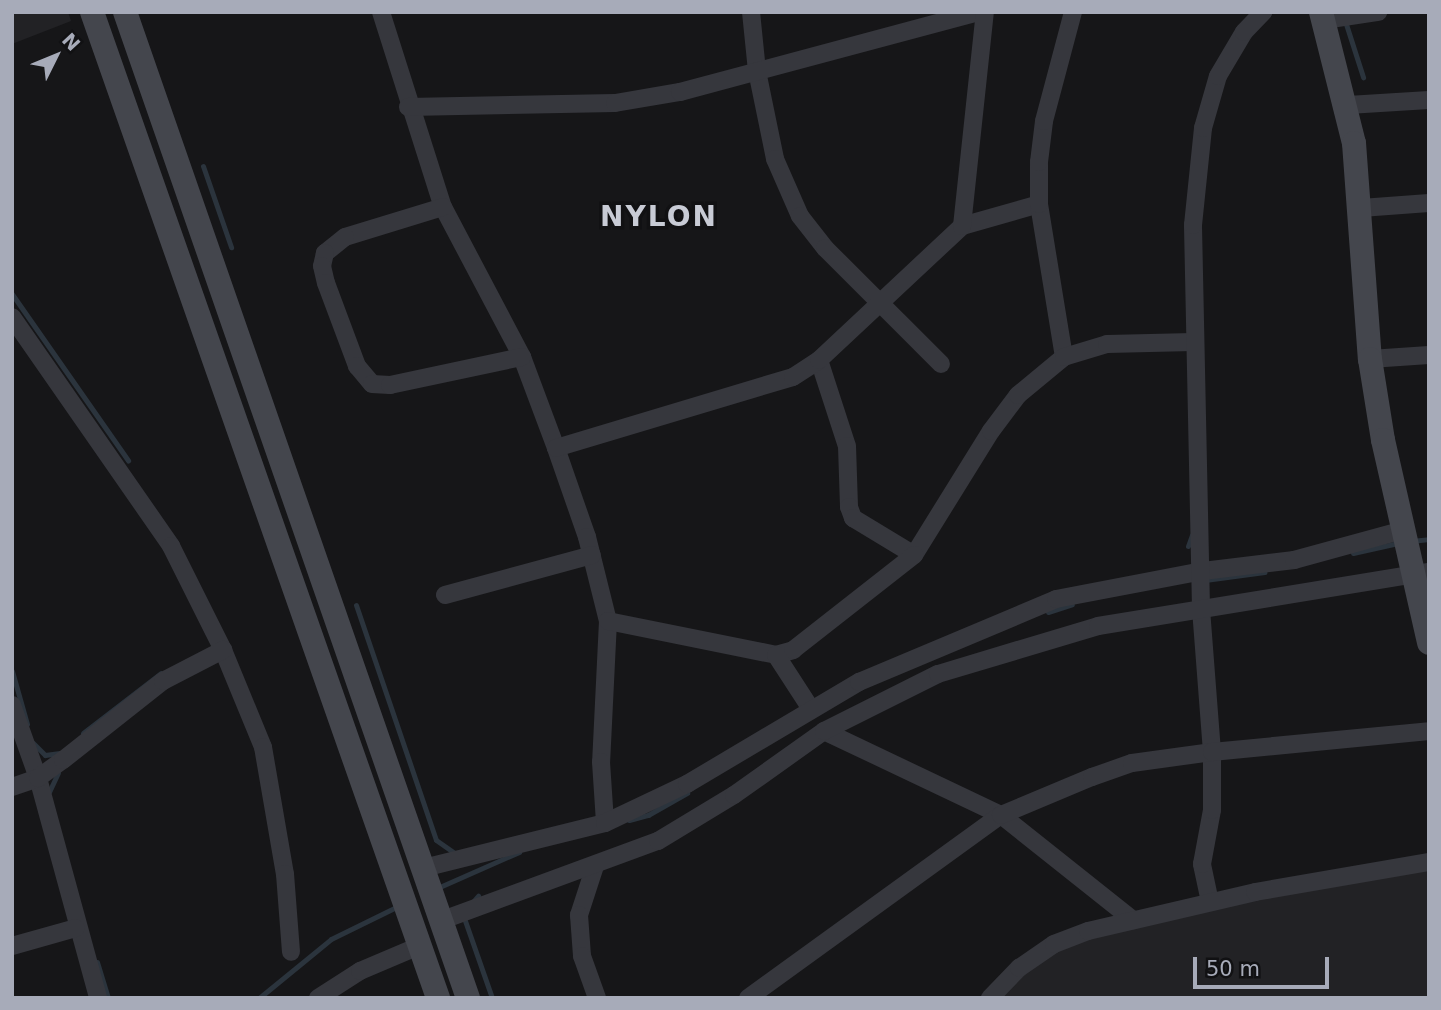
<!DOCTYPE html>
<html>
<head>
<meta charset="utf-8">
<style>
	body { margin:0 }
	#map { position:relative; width:1441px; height:1010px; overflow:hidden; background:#161618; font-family:"DejaVu Sans",sans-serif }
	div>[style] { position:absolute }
	.built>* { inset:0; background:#222225 }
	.stream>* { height:5px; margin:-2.5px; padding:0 2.5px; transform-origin:2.5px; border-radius:2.5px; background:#2b343d }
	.street>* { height:18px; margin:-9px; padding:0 9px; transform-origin:9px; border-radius:9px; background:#36373d }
	.secondary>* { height:24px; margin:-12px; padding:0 12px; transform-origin:12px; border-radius:12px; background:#44464d }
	span { translate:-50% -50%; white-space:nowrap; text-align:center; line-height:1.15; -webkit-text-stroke:7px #111113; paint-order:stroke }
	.district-label { font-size:28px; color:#c8cbd5; font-weight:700; letter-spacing:2px }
	.frame { position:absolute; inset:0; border:14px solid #a7abb9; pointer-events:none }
	.north { position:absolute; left:21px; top:21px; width:70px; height:70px; -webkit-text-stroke:5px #111113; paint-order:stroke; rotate:47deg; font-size:19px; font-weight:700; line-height:28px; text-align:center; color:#a7abb9 }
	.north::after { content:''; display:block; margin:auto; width:24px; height:32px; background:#a7abb9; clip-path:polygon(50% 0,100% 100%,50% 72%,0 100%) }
	.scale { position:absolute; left:1193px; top:957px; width:136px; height:32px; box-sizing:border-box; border:4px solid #a7abb9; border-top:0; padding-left:9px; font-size:21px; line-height:24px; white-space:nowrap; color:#a7abb9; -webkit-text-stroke:5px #111113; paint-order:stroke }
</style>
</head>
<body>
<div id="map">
	<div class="built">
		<i style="clip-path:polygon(12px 12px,68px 12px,71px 21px,12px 44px)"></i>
		<i style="clip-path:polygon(1429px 869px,1429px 998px,996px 998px,1035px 961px,1066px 944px,1204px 908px)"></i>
	</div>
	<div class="stream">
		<i style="left:1346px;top:24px;width:56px;rotate:72.2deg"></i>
		<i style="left:203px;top:166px;width:86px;rotate:70.9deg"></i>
		<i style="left:12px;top:294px;width:203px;rotate:55.1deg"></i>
		<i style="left:1411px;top:541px;width:18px;rotate:-6deg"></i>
		<i style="left:1188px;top:546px;width:12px;rotate:-70deg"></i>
		<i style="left:1353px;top:553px;width:46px;rotate:-12.5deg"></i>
		<i style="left:1205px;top:580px;width:60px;rotate:-7.7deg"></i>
		<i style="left:356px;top:605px;width:248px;rotate:71.2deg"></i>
		<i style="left:436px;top:840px;width:24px;rotate:35deg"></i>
		<i style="left:1048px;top:612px;width:25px;rotate:-18deg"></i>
		<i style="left:12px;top:671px;width:55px;rotate:74.2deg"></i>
		<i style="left:83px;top:733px;width:98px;rotate:-37.6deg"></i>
		<i style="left:33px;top:743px;width:17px;rotate:45deg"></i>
		<i style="left:45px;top:755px;width:15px;rotate:-8deg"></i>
		<i style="left:49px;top:792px;width:21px;rotate:-65deg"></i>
		<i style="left:629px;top:820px;width:20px;rotate:-15deg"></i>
		<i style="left:648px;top:815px;width:45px;rotate:-29.4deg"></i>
		<i style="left:435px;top:889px;width:92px;rotate:-23.8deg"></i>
		<i style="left:471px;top:904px;width:11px;rotate:-49deg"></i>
		<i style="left:463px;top:915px;width:88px;rotate:70.7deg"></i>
		<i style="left:97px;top:962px;width:38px;rotate:73deg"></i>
		<i style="left:259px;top:998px;width:93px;rotate:-39.3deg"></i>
		<i style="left:331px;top:939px;width:75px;rotate:-26.2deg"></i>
	</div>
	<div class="street">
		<i style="left:381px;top:12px;width:205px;rotate:72.4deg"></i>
		<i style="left:443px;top:207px;width:170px;rotate:62.2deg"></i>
		<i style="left:522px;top:357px;width:97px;rotate:69.5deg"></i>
		<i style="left:556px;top:448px;width:94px;rotate:70.8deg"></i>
		<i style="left:587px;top:537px;width:87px;rotate:76deg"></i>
		<i style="left:608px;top:621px;width:141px;rotate:92.8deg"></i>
		<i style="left:601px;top:762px;width:61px;rotate:86.2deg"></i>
		<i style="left:605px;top:823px;width:187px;rotate:166.1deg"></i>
		<i style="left:751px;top:12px;width:59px;rotate:84.2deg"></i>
		<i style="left:757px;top:71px;width:90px;rotate:78.4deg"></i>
		<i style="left:775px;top:159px;width:62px;rotate:66.3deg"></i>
		<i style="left:800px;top:216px;width:41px;rotate:52deg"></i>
		<i style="left:825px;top:248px;width:164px;rotate:45deg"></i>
		<i style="left:1324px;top:20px;width:55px;rotate:-8.4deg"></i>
		<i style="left:1348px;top:105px;width:81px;rotate:-3.5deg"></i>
		<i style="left:408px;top:107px;width:207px;rotate:-1.1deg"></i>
		<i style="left:615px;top:103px;width:66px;rotate:-9.6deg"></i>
		<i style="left:680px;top:92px;width:310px;rotate:-15deg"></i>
		<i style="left:443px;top:207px;width:102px;rotate:163deg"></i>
		<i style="left:345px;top:237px;width:26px;rotate:141deg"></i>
		<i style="left:325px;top:253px;width:13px;rotate:103deg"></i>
		<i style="left:322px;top:266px;width:17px;rotate:77deg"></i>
		<i style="left:326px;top:283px;width:89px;rotate:69.5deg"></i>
		<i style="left:357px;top:366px;width:23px;rotate:50deg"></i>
		<i style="left:372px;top:384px;width:18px;rotate:3deg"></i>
		<i style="left:390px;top:385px;width:135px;rotate:-12deg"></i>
		<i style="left:1361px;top:208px;width:68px;rotate:-4.2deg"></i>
		<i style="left:962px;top:226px;width:80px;rotate:-15.9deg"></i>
		<i style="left:12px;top:317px;width:279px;rotate:55.2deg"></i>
		<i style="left:171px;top:546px;width:116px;rotate:63.4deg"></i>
		<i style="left:223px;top:650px;width:105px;rotate:67.6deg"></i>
		<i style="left:263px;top:747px;width:129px;rotate:80.2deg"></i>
		<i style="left:285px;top:874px;width:78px;rotate:85.6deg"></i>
		<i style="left:1064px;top:357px;width:155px;rotate:-99.3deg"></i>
		<i style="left:1039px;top:204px;width:42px;rotate:-90deg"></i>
		<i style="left:1039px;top:162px;width:41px;rotate:-83deg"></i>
		<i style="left:1044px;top:121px;width:113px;rotate:-75.1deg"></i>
		<i style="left:1370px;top:359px;width:59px;rotate:-3.9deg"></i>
		<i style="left:819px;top:360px;width:90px;rotate:72deg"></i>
		<i style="left:847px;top:446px;width:61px;rotate:88.1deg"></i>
		<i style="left:849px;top:507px;width:12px;rotate:70deg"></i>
		<i style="left:853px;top:518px;width:71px;rotate:31.2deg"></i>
		<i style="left:914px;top:555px;width:146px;rotate:-58.2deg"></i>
		<i style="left:991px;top:431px;width:45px;rotate:-53.1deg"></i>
		<i style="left:1018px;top:395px;width:60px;rotate:-39.6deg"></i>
		<i style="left:1064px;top:357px;width:45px;rotate:-16.8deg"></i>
		<i style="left:1107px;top:344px;width:86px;rotate:-1.3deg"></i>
		<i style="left:556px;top:448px;width:247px;rotate:-16.7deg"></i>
		<i style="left:793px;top:377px;width:31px;rotate:-33deg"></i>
		<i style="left:819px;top:360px;width:196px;rotate:-43.1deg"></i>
		<i style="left:962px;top:226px;width:215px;rotate:-83.9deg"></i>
		<i style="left:445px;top:595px;width:152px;rotate:-15.2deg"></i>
		<i style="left:608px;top:621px;width:171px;rotate:11.4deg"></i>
		<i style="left:776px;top:655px;width:18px;rotate:-16deg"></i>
		<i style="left:793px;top:650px;width:154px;rotate:-38.1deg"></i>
		<i style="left:776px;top:655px;width:64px;rotate:57.1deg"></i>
		<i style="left:12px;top:705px;width:77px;rotate:70.4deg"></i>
		<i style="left:38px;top:778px;width:228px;rotate:74.7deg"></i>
		<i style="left:824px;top:731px;width:196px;rotate:25.4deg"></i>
		<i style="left:1001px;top:815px;width:169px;rotate:38.5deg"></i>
		<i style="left:12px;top:787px;width:28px;rotate:-19deg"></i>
		<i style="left:38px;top:778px;width:31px;rotate:-36deg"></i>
		<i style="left:63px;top:760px;width:127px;rotate:-38.3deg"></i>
		<i style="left:163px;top:681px;width:68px;rotate:-27.3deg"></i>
		<i style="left:605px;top:823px;width:91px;rotate:-25.4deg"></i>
		<i style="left:687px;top:784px;width:200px;rotate:-30.7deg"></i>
		<i style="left:859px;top:682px;width:214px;rotate:-22.8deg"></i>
		<i style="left:1056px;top:599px;width:150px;rotate:-10.8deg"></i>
		<i style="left:1203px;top:571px;width:92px;rotate:-6.9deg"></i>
		<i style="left:1294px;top:560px;width:114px;rotate:-15.3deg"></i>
		<i style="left:595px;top:866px;width:52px;rotate:108.1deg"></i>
		<i style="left:579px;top:915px;width:41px;rotate:85.8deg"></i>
		<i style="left:582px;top:956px;width:45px;rotate:70.3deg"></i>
		<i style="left:1210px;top:902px;width:39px;rotate:-102deg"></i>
		<i style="left:1202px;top:864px;width:55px;rotate:-79.5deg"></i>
		<i style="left:1212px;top:810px;width:58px;rotate:-90deg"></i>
		<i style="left:1212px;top:752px;width:144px;rotate:-94.4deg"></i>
		<i style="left:1201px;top:608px;width:383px;rotate:-91.2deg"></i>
		<i style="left:1193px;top:225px;width:98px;rotate:-84.1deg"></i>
		<i style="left:1203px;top:128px;width:54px;rotate:-73.9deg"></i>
		<i style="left:1218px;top:76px;width:51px;rotate:-59.4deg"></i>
		<i style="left:1244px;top:32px;width:28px;rotate:-46deg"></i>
		<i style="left:440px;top:921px;width:232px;rotate:-20.2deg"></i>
		<i style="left:658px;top:841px;width:89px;rotate:-31.2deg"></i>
		<i style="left:734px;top:795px;width:110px;rotate:-35.4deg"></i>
		<i style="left:824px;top:731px;width:127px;rotate:-26.6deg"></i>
		<i style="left:938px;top:674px;width:167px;rotate:-16.7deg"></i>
		<i style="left:1098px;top:626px;width:335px;rotate:-9.3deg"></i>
		<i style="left:12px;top:946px;width:66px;rotate:-15.7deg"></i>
		<i style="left:318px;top:998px;width:50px;rotate:-32.7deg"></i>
		<i style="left:360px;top:971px;width:64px;rotate:-23deg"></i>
		<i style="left:748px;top:998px;width:312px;rotate:-35.9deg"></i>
		<i style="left:1001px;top:815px;width:99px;rotate:-22.7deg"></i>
		<i style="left:1092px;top:777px;width:42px;rotate:-19.3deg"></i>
		<i style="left:1132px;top:763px;width:81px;rotate:-7.8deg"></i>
		<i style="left:1212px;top:752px;width:218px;rotate:-5.5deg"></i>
		<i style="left:990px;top:998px;width:42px;rotate:-46deg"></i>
		<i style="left:1019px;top:968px;width:42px;rotate:-34.4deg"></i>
		<i style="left:1054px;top:944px;width:36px;rotate:-21deg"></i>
		<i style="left:1088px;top:931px;width:171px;rotate:-13.1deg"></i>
		<i style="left:1255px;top:892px;width:177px;rotate:-9.8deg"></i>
	</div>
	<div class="secondary">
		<i style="left:92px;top:12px;width:1045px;rotate:70.66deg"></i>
		<i style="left:125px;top:12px;width:1044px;rotate:70.82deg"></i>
		<i style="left:1321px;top:12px;width:135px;rotate:75.9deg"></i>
		<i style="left:1354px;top:143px;width:217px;rotate:85.8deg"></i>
		<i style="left:1370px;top:359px;width:82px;rotate:80.9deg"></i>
		<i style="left:1383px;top:440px;width:208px;rotate:77.2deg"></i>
	</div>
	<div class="district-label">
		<span style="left:659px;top:217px">NYLON</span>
	</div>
	<div class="frame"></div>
	<div class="north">N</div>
	<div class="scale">50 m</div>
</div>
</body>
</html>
